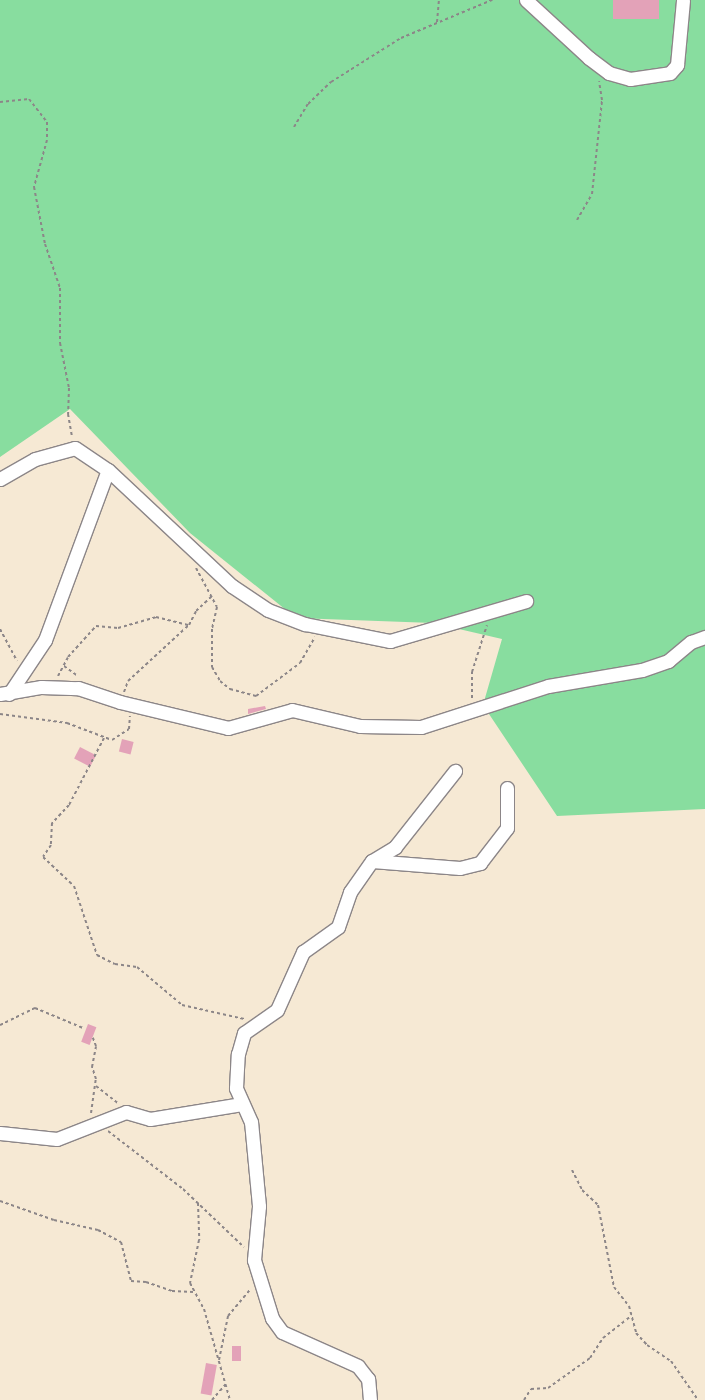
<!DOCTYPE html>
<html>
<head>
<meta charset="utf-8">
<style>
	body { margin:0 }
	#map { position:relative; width:705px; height:1400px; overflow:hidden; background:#f6e9d4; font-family:Mali,sans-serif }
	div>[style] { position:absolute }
	.green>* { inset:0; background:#88dd9f }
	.building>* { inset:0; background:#e3a2b8; transform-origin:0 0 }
	.path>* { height:2px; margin-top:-1px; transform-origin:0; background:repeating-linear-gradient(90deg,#8c8688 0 3px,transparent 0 6px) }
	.roads { filter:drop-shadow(1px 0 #8c8688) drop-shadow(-1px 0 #8c8688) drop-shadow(0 1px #8c8688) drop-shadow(0 -1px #8c8688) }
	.minor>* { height:13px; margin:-6.5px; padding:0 6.5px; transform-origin:6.5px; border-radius:6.5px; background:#fff }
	span { translate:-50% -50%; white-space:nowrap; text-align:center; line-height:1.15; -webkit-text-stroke:4px #fdfcf7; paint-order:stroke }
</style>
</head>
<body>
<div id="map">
	<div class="green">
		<i style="clip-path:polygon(0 0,705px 0,705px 809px,557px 816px,483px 705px,502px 639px,433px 623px,296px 618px,190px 533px,70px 409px,0 457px)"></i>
	</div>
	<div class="building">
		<i style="left:613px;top:0;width:46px;height:19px"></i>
		<i style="clip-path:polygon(265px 706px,266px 709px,248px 714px,248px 709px)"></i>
		<i style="left:122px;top:739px;width:12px;height:13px;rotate:14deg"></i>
		<i style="left:80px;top:747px;width:18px;height:13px;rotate:27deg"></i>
		<i style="left:88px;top:1024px;width:9px;height:19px;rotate:21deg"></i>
		<i style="left:232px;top:1346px;width:9px;height:15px"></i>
		<i style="left:206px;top:1363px;width:11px;height:31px;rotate:10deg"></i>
	</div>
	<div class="path">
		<i style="left:437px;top:22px;width:22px;rotate:-85deg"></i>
		<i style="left:0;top:102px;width:29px;rotate:-6deg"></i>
		<i style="left:29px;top:99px;width:29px;rotate:52deg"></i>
		<i style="left:47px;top:122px;width:18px;rotate:90deg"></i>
		<i style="left:47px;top:140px;width:49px;rotate:105.5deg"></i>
		<i style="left:34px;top:187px;width:58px;rotate:79.1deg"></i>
		<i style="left:45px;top:244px;width:46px;rotate:71.2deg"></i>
		<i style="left:60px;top:288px;width:55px;rotate:90deg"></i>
		<i style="left:60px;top:343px;width:46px;rotate:78.7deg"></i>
		<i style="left:69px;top:388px;width:26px;rotate:92deg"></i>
		<i style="left:68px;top:414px;width:23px;rotate:80deg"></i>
		<i style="left:294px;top:127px;width:27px;rotate:-59deg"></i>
		<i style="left:308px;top:104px;width:32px;rotate:-44deg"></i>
		<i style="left:331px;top:82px;width:83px;rotate:-32.2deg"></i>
		<i style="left:401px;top:38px;width:99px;rotate:-22.7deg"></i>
		<i style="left:577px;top:220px;width:30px;rotate:-60deg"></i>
		<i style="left:592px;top:194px;width:95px;rotate:-83.9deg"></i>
		<i style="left:602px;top:100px;width:19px;rotate:-99deg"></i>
		<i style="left:196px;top:568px;width:44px;rotate:61.7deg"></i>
		<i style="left:217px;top:607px;width:23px;rotate:103deg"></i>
		<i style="left:212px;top:629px;width:38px;rotate:90deg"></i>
		<i style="left:212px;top:667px;width:16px;rotate:60deg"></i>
		<i style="left:220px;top:681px;width:13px;rotate:39deg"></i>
		<i style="left:230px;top:689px;width:27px;rotate:15deg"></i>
		<i style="left:256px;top:696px;width:55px;rotate:-36.9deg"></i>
		<i style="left:300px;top:663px;width:30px;rotate:-60deg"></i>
		<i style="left:0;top:629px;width:36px;rotate:62deg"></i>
		<i style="left:64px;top:666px;width:17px;rotate:36deg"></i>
		<i style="left:58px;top:676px;width:21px;rotate:-62deg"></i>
		<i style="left:68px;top:657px;width:42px;rotate:-47.9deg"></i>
		<i style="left:96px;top:626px;width:22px;rotate:5deg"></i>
		<i style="left:118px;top:628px;width:40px;rotate:-16deg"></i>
		<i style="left:156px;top:617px;width:34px;rotate:14deg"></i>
		<i style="left:124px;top:692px;width:12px;rotate:-70deg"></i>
		<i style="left:128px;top:681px;width:83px;rotate:-42.6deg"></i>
		<i style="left:189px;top:625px;width:16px;rotate:-63deg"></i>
		<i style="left:196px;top:611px;width:23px;rotate:-43deg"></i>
		<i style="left:472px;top:698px;width:26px;rotate:-90deg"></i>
		<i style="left:472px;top:672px;width:49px;rotate:-72.3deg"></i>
		<i style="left:0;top:714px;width:68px;rotate:7.7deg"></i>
		<i style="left:67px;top:723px;width:48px;rotate:20.7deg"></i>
		<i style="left:112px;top:740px;width:20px;rotate:-33deg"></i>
		<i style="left:129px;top:729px;width:13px;rotate:-86deg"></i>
		<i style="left:104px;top:738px;width:76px;rotate:117.6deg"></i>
		<i style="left:69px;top:805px;width:25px;rotate:133deg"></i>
		<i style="left:52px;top:823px;width:22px;rotate:93deg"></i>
		<i style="left:51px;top:845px;width:14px;rotate:124deg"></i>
		<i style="left:43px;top:857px;width:42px;rotate:43.1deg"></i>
		<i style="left:74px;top:886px;width:73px;rotate:71.6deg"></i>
		<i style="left:97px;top:955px;width:20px;rotate:27deg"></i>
		<i style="left:115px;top:964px;width:22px;rotate:8deg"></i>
		<i style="left:137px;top:967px;width:59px;rotate:40.2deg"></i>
		<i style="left:182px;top:1005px;width:64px;rotate:12.7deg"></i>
		<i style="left:0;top:1025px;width:39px;rotate:-26deg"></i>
		<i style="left:35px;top:1008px;width:52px;rotate:22.6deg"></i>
		<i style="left:96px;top:1086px;width:28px;rotate:38deg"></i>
		<i style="left:91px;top:1113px;width:34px;rotate:-82deg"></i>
		<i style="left:96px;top:1079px;width:13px;rotate:-108deg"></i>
		<i style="left:92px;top:1067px;width:21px;rotate:-79deg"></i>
		<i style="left:96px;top:1046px;width:9px;rotate:-111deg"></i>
		<i style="left:108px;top:1131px;width:95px;rotate:37.7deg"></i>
		<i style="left:183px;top:1189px;width:84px;rotate:43.6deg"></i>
		<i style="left:572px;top:1170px;width:22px;rotate:63deg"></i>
		<i style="left:582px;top:1190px;width:22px;rotate:43deg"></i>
		<i style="left:598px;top:1205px;width:84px;rotate:79deg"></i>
		<i style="left:614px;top:1287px;width:24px;rotate:52deg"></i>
		<i style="left:629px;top:1306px;width:28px;rotate:75deg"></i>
		<i style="left:636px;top:1333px;width:16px;rotate:47deg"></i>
		<i style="left:647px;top:1345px;width:29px;rotate:34deg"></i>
		<i style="left:671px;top:1361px;width:47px;rotate:55.3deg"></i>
		<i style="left:0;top:1201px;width:57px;rotate:19.4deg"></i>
		<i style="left:54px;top:1220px;width:45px;rotate:12.8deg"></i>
		<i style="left:98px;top:1230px;width:26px;rotate:28deg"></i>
		<i style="left:121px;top:1242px;width:40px;rotate:75.6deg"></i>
		<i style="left:131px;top:1281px;width:15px;rotate:4deg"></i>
		<i style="left:146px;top:1282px;width:28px;rotate:19deg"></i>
		<i style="left:172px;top:1291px;width:21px;rotate:3deg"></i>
		<i style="left:198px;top:1203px;width:37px;rotate:88deg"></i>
		<i style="left:199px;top:1240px;width:44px;rotate:101.8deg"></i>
		<i style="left:190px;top:1283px;width:30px;rotate:62deg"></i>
		<i style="left:204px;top:1309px;width:95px;rotate:74.1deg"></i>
		<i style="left:219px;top:1360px;width:45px;rotate:-78.4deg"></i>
		<i style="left:228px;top:1316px;width:34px;rotate:-50deg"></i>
		<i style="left:212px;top:1400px;width:23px;rotate:-49deg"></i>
		<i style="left:524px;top:1400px;width:13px;rotate:-58deg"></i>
		<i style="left:531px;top:1389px;width:17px;rotate:-3deg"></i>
		<i style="left:548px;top:1388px;width:52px;rotate:-35.5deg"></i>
		<i style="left:590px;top:1358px;width:24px;rotate:-57deg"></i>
		<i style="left:603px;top:1338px;width:36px;rotate:-38deg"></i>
	</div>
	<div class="roads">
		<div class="minor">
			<i style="left:526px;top:0;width:86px;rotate:42.6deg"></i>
			<i style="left:589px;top:58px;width:25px;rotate:37deg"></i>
			<i style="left:609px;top:73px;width:22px;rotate:16deg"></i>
			<i style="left:630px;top:79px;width:40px;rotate:-8.5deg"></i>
			<i style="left:670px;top:73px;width:11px;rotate:-49deg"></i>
			<i style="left:677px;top:65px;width:65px;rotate:-84.7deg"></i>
			<i style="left:0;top:479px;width:40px;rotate:-29.7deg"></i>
			<i style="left:35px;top:459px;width:41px;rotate:-15.4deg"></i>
			<i style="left:75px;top:448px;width:40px;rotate:34deg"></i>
			<i style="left:108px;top:470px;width:170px;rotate:43.1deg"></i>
			<i style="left:232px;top:586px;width:43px;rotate:33.7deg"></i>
			<i style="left:268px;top:610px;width:40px;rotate:21deg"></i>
			<i style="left:305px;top:624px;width:87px;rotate:11.3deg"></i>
			<i style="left:390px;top:641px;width:142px;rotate:-16.4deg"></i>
			<i style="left:0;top:694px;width:42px;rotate:-9.7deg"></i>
			<i style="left:41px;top:687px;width:37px;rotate:2deg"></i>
			<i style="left:78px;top:688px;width:44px;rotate:18.4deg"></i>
			<i style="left:120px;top:702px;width:111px;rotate:13.5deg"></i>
			<i style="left:228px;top:728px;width:66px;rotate:-15.7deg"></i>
			<i style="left:292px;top:710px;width:70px;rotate:13.2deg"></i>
			<i style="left:360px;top:726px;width:61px;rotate:0.9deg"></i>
			<i style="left:421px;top:727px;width:133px;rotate:-17.9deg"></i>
			<i style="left:548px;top:686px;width:95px;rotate:-9.7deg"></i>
			<i style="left:642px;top:670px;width:28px;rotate:-19deg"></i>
			<i style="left:668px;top:661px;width:30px;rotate:-40deg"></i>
			<i style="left:691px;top:642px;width:15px;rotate:-20deg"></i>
			<i style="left:9px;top:694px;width:65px;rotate:-56.3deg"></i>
			<i style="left:45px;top:640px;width:181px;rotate:-69.7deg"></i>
			<i style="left:372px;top:861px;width:88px;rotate:4.5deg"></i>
			<i style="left:460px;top:868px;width:21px;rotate:-14deg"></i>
			<i style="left:480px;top:863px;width:44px;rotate:-52.4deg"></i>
			<i style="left:507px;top:828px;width:40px;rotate:-90deg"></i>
			<i style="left:0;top:1133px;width:57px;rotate:6deg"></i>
			<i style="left:57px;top:1139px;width:74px;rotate:-21.4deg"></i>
			<i style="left:126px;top:1112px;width:25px;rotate:16deg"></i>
			<i style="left:150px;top:1119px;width:93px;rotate:-9.3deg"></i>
			<i style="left:370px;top:1400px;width:21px;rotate:-95deg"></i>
			<i style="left:368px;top:1379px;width:16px;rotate:-128deg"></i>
			<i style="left:358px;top:1366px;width:83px;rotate:-155.9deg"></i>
			<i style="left:282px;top:1332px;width:17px;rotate:-126deg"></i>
			<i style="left:272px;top:1318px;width:61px;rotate:-107.2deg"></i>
			<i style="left:254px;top:1260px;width:54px;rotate:-84.7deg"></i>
			<i style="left:259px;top:1206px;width:84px;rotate:-95.4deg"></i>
			<i style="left:251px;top:1122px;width:37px;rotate:-114deg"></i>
			<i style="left:236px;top:1088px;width:34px;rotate:-87deg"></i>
			<i style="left:238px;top:1054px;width:22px;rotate:-74deg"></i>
			<i style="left:244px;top:1033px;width:40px;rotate:-34.9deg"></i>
			<i style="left:277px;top:1010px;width:64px;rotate:-65.9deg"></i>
			<i style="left:303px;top:952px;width:43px;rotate:-35.5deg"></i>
			<i style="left:338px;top:927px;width:37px;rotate:-71deg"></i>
			<i style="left:350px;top:892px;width:38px;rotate:-55deg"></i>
			<i style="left:372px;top:861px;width:27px;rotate:-31deg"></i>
			<i style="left:395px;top:847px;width:97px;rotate:-51.7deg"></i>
		</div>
	</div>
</div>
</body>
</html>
